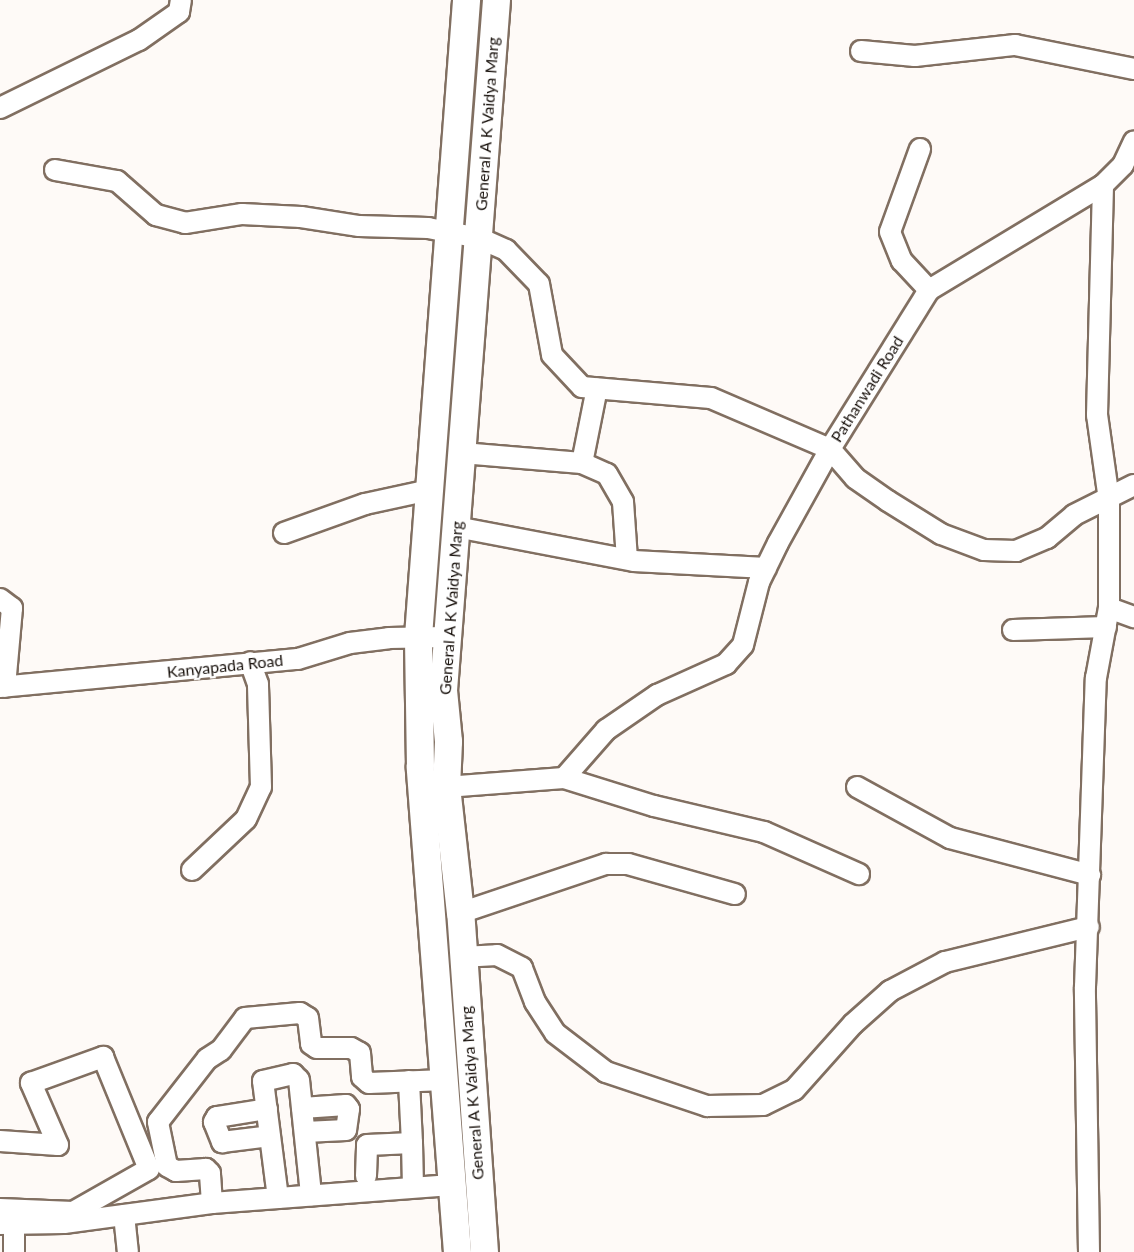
<!DOCTYPE html>
<html>
<head>
<meta charset="utf-8">
<style>
	body { margin:0 }
	#map { position:relative; width:1134px; height:1252px; overflow:hidden; background:#fefaf7; font-family:Lato,sans-serif }
	div>[style] { position:absolute }
	.roads { filter:drop-shadow(2px 0 #816f61) drop-shadow(-2px 0 #816f61) drop-shadow(0 2px #816f61) drop-shadow(0 -2px #816f61) }
	.minor>* { height:20px; margin:-10px; padding:0 10px; transform-origin:10px; border-radius:10px; background:#fff }
	.secondary>* { height:27px; margin:-13.5px; padding:0 13.5px; transform-origin:13.5px; border-radius:13.5px; background:#fff }
	span { translate:-50% -50%; white-space:nowrap; text-align:center; line-height:1.15; -webkit-text-stroke:4.5px #fff; paint-order:stroke }
	.street-label { font-size:16px; color:#19120d }
</style>
</head>
<body>
<div id="map">
	<div class="roads">
		<div class="minor">
			<i style="left:861px;top:51px;width:54px;rotate:5.3deg"></i>
			<i style="left:915px;top:56px;width:101px;rotate:-6.3deg"></i>
			<i style="left:1015px;top:45px;width:121px;rotate:11.4deg"></i>
			<i style="left:0;top:108px;width:155px;rotate:-26.1deg"></i>
			<i style="left:139px;top:40px;width:49px;rotate:-35deg"></i>
			<i style="left:179px;top:12px;width:12px;rotate:-81deg"></i>
			<i style="left:920px;top:149px;width:88px;rotate:109.9deg"></i>
			<i style="left:890px;top:232px;width:31px;rotate:68deg"></i>
			<i style="left:902px;top:261px;width:40px;rotate:47deg"></i>
			<i style="left:55px;top:170px;width:63px;rotate:10.1deg"></i>
			<i style="left:117px;top:181px;width:52px;rotate:41.1deg"></i>
			<i style="left:156px;top:215px;width:30px;rotate:15deg"></i>
			<i style="left:185px;top:223px;width:58px;rotate:-9deg"></i>
			<i style="left:242px;top:214px;width:59px;rotate:2.9deg"></i>
			<i style="left:301px;top:217px;width:59px;rotate:8.8deg"></i>
			<i style="left:359px;top:226px;width:69px;rotate:1.7deg"></i>
			<i style="left:428px;top:228px;width:52px;rotate:11.1deg"></i>
			<i style="left:479px;top:238px;width:30px;rotate:24deg"></i>
			<i style="left:506px;top:250px;width:47px;rotate:45.9deg"></i>
			<i style="left:539px;top:284px;width:72px;rotate:79.6deg"></i>
			<i style="left:552px;top:355px;width:44px;rotate:46.8deg"></i>
			<i style="left:582px;top:387px;width:129px;rotate:4.9deg"></i>
			<i style="left:711px;top:398px;width:129px;rotate:23.2deg"></i>
			<i style="left:830px;top:449px;width:38px;rotate:49deg"></i>
			<i style="left:855px;top:478px;width:40px;rotate:34.9deg"></i>
			<i style="left:888px;top:501px;width:62px;rotate:31.9deg"></i>
			<i style="left:941px;top:534px;width:46px;rotate:20.4deg"></i>
			<i style="left:984px;top:550px;width:32px;rotate:2deg"></i>
			<i style="left:1016px;top:551px;width:34px;rotate:-23deg"></i>
			<i style="left:1047px;top:538px;width:35px;rotate:-40deg"></i>
			<i style="left:1074px;top:515px;width:67px;rotate:-26.6deg"></i>
			<i style="left:462px;top:453px;width:120px;rotate:4.8deg"></i>
			<i style="left:582px;top:463px;width:27px;rotate:24deg"></i>
			<i style="left:607px;top:474px;width:32px;rotate:60deg"></i>
			<i style="left:623px;top:502px;width:57px;rotate:86deg"></i>
			<i style="left:582px;top:463px;width:76px;rotate:-78.7deg"></i>
			<i style="left:456px;top:527px;width:181px;rotate:10.8deg"></i>
			<i style="left:634px;top:561px;width:132px;rotate:3deg"></i>
			<i style="left:284px;top:533px;width:86px;rotate:-19.7deg"></i>
			<i style="left:365px;top:504px;width:66px;rotate:-12.3deg"></i>
			<i style="left:0;top:599px;width:15px;rotate:37deg"></i>
			<i style="left:12px;top:608px;width:79px;rotate:95.1deg"></i>
			<i style="left:1109px;top:608px;width:27px;rotate:20deg"></i>
			<i style="left:1013px;top:630px;width:93px;rotate:-1.8deg"></i>
			<i style="left:0;top:687px;width:299px;rotate:-5.4deg"></i>
			<i style="left:298px;top:659px;width:54px;rotate:-17.1deg"></i>
			<i style="left:350px;top:643px;width:39px;rotate:-7deg"></i>
			<i style="left:389px;top:638px;width:58px;rotate:-1deg"></i>
			<i style="left:564px;top:778px;width:64px;rotate:-48.8deg"></i>
			<i style="left:606px;top:730px;width:62px;rotate:-34.5deg"></i>
			<i style="left:657px;top:695px;width:76px;rotate:-24.2deg"></i>
			<i style="left:726px;top:664px;width:25px;rotate:-48deg"></i>
			<i style="left:743px;top:645px;width:65px;rotate:-75.7deg"></i>
			<i style="left:759px;top:582px;width:43px;rotate:-64deg"></i>
			<i style="left:778px;top:543px;width:107px;rotate:-61deg"></i>
			<i style="left:830px;top:449px;width:187px;rotate:-58.1deg"></i>
			<i style="left:929px;top:290px;width:203px;rotate:-31.1deg"></i>
			<i style="left:1103px;top:185px;width:28px;rotate:-45deg"></i>
			<i style="left:1123px;top:165px;width:26px;rotate:-65deg"></i>
			<i style="left:446px;top:787px;width:118px;rotate:-4.4deg"></i>
			<i style="left:564px;top:778px;width:94px;rotate:17.3deg"></i>
			<i style="left:654px;top:806px;width:113px;rotate:13.3deg"></i>
			<i style="left:764px;top:832px;width:104px;rotate:23.9deg"></i>
			<i style="left:857px;top:787px;width:106px;rotate:28.7deg"></i>
			<i style="left:950px;top:838px;width:145px;rotate:14.8deg"></i>
			<i style="left:192px;top:870px;width:74px;rotate:-43.4deg"></i>
			<i style="left:246px;top:819px;width:35px;rotate:-65deg"></i>
			<i style="left:261px;top:787px;width:103px;rotate:-91.7deg"></i>
			<i style="left:258px;top:684px;width:23px;rotate:-110deg"></i>
			<i style="left:460px;top:913px;width:154px;rotate:-18.6deg"></i>
			<i style="left:606px;top:864px;width:22px"></i>
			<i style="left:628px;top:864px;width:111px;rotate:15.7deg"></i>
			<i style="left:461px;top:957px;width:36px;rotate:-3deg"></i>
			<i style="left:497px;top:955px;width:28px;rotate:27deg"></i>
			<i style="left:522px;top:968px;width:36px;rotate:69deg"></i>
			<i style="left:535px;top:1002px;width:37px;rotate:57deg"></i>
			<i style="left:555px;top:1033px;width:64px;rotate:37.4deg"></i>
			<i style="left:606px;top:1072px;width:107px;rotate:18.6deg"></i>
			<i style="left:707px;top:1106px;width:56px;rotate:-1deg"></i>
			<i style="left:763px;top:1105px;width:34px;rotate:-26deg"></i>
			<i style="left:794px;top:1090px;width:89px;rotate:-48.2deg"></i>
			<i style="left:853px;top:1024px;width:50px;rotate:-41.7deg"></i>
			<i style="left:890px;top:991px;width:62px;rotate:-27.8deg"></i>
			<i style="left:945px;top:962px;width:148px;rotate:-13.7deg"></i>
			<i style="left:302px;top:1108px;width:44px;rotate:-3.9deg"></i>
			<i style="left:346px;top:1105px;width:5px;rotate:53deg"></i>
			<i style="left:349px;top:1109px;width:21px;rotate:98deg"></i>
			<i style="left:346px;top:1130px;width:41px;rotate:177.2deg"></i>
			<i style="left:267px;top:1109px;width:51px;rotate:170.9deg"></i>
			<i style="left:217px;top:1117px;width:6px;rotate:121deg"></i>
			<i style="left:214px;top:1122px;width:22px;rotate:68deg"></i>
			<i style="left:222px;top:1142px;width:48px;rotate:-7.1deg"></i>
			<i style="left:0;top:1141px;width:58px;rotate:3.9deg"></i>
			<i style="left:58px;top:1145px;width:68px;rotate:-113.5deg"></i>
			<i style="left:31px;top:1083px;width:77px;rotate:-19.9deg"></i>
			<i style="left:103px;top:1057px;width:121px;rotate:67.7deg"></i>
			<i style="left:149px;top:1169px;width:87px;rotate:150.5deg"></i>
			<i style="left:73px;top:1212px;width:73px;rotate:-177.6deg"></i>
			<i style="left:412px;top:1143px;width:44px;rotate:88.7deg"></i>
			<i style="left:366px;top:1176px;width:31px;rotate:-88deg"></i>
			<i style="left:367px;top:1145px;width:45px;rotate:-2.5deg"></i>
			<i style="left:412px;top:1143px;width:62px;rotate:-92.8deg"></i>
			<i style="left:278px;top:1198px;width:118px;rotate:-97.3deg"></i>
			<i style="left:263px;top:1081px;width:31px;rotate:-13deg"></i>
			<i style="left:293px;top:1074px;width:8px;rotate:45deg"></i>
			<i style="left:299px;top:1080px;width:116px;rotate:84deg"></i>
			<i style="left:212px;top:1203px;width:30px;rotate:-94deg"></i>
			<i style="left:210px;top:1173px;width:6px;rotate:-135deg"></i>
			<i style="left:206px;top:1169px;width:30px;rotate:176deg"></i>
			<i style="left:176px;top:1171px;width:10px;rotate:-151deg"></i>
			<i style="left:167px;top:1166px;width:45px;rotate:-101.6deg"></i>
			<i style="left:158px;top:1122px;width:80px;rotate:-52.1deg"></i>
			<i style="left:207px;top:1059px;width:17px;rotate:-33deg"></i>
			<i style="left:221px;top:1050px;width:40px;rotate:-53deg"></i>
			<i style="left:245px;top:1018px;width:55px;rotate:-5.2deg"></i>
			<i style="left:300px;top:1013px;width:9px;rotate:32deg"></i>
			<i style="left:308px;top:1018px;width:26px;rotate:83deg"></i>
			<i style="left:311px;top:1044px;width:7px;rotate:34deg"></i>
			<i style="left:317px;top:1048px;width:34px"></i>
			<i style="left:351px;top:1048px;width:10px;rotate:29deg"></i>
			<i style="left:360px;top:1053px;width:24px;rotate:85deg"></i>
			<i style="left:362px;top:1077px;width:9px;rotate:41deg"></i>
			<i style="left:369px;top:1083px;width:76px;rotate:-2.3deg"></i>
			<i style="left:124px;top:1215px;width:37px;rotate:84deg"></i>
			<i style="left:0;top:1224px;width:64px;rotate:-0.9deg"></i>
			<i style="left:64px;top:1223px;width:149px;rotate:-7.7deg"></i>
			<i style="left:212px;top:1203px;width:240px;rotate:-4.3deg"></i>
			<i style="left:14px;top:1224px;width:28px;rotate:90deg"></i>
			<i style="left:1089px;top:1252px;width:265px;rotate:-90.9deg"></i>
			<i style="left:1085px;top:987px;width:309px;rotate:-88deg"></i>
			<i style="left:1096px;top:678px;width:71px;rotate:-79.5deg"></i>
			<i style="left:1109px;top:608px;width:108px;rotate:-90deg"></i>
			<i style="left:1109px;top:500px;width:86px;rotate:-98deg"></i>
			<i style="left:1097px;top:415px;width:230px;rotate:-88.5deg"></i>
		</div>
		<div class="secondary">
			<i style="left:457px;top:1252px;width:487px;rotate:-94.4deg"></i>
			<i style="left:420px;top:766px;width:130px;rotate:-90.9deg"></i>
			<i style="left:418px;top:636px;width:638px;rotate:-85.68deg"></i>
			<i style="left:484px;top:1252px;width:340px;rotate:-94deg"></i>
			<i style="left:460px;top:913px;width:127px;rotate:-96.3deg"></i>
			<i style="left:446px;top:787px;width:46px;rotate:-87.5deg"></i>
			<i style="left:448px;top:741px;width:51px;rotate:-95.6deg"></i>
			<i style="left:443px;top:690px;width:692px;rotate:-85.61deg"></i>
		</div>
	</div>
	<div class="street-label">
		<span style="left:487px;top:124px;rotate:-86deg">General A K Vaidya Marg</span>
		<span style="left:867px;top:389px;rotate:-58deg">Pathanwadi Road</span>
		<span style="left:451px;top:608px;rotate:-86deg">General A K Vaidya Marg</span>
		<span style="left:225px;top:666px;rotate:-6deg">Kanyapada Road</span>
		<span style="left:472px;top:1093px;rotate:-94deg">General A K Vaidya Marg</span>
	</div>
</div>
</body>
</html>
